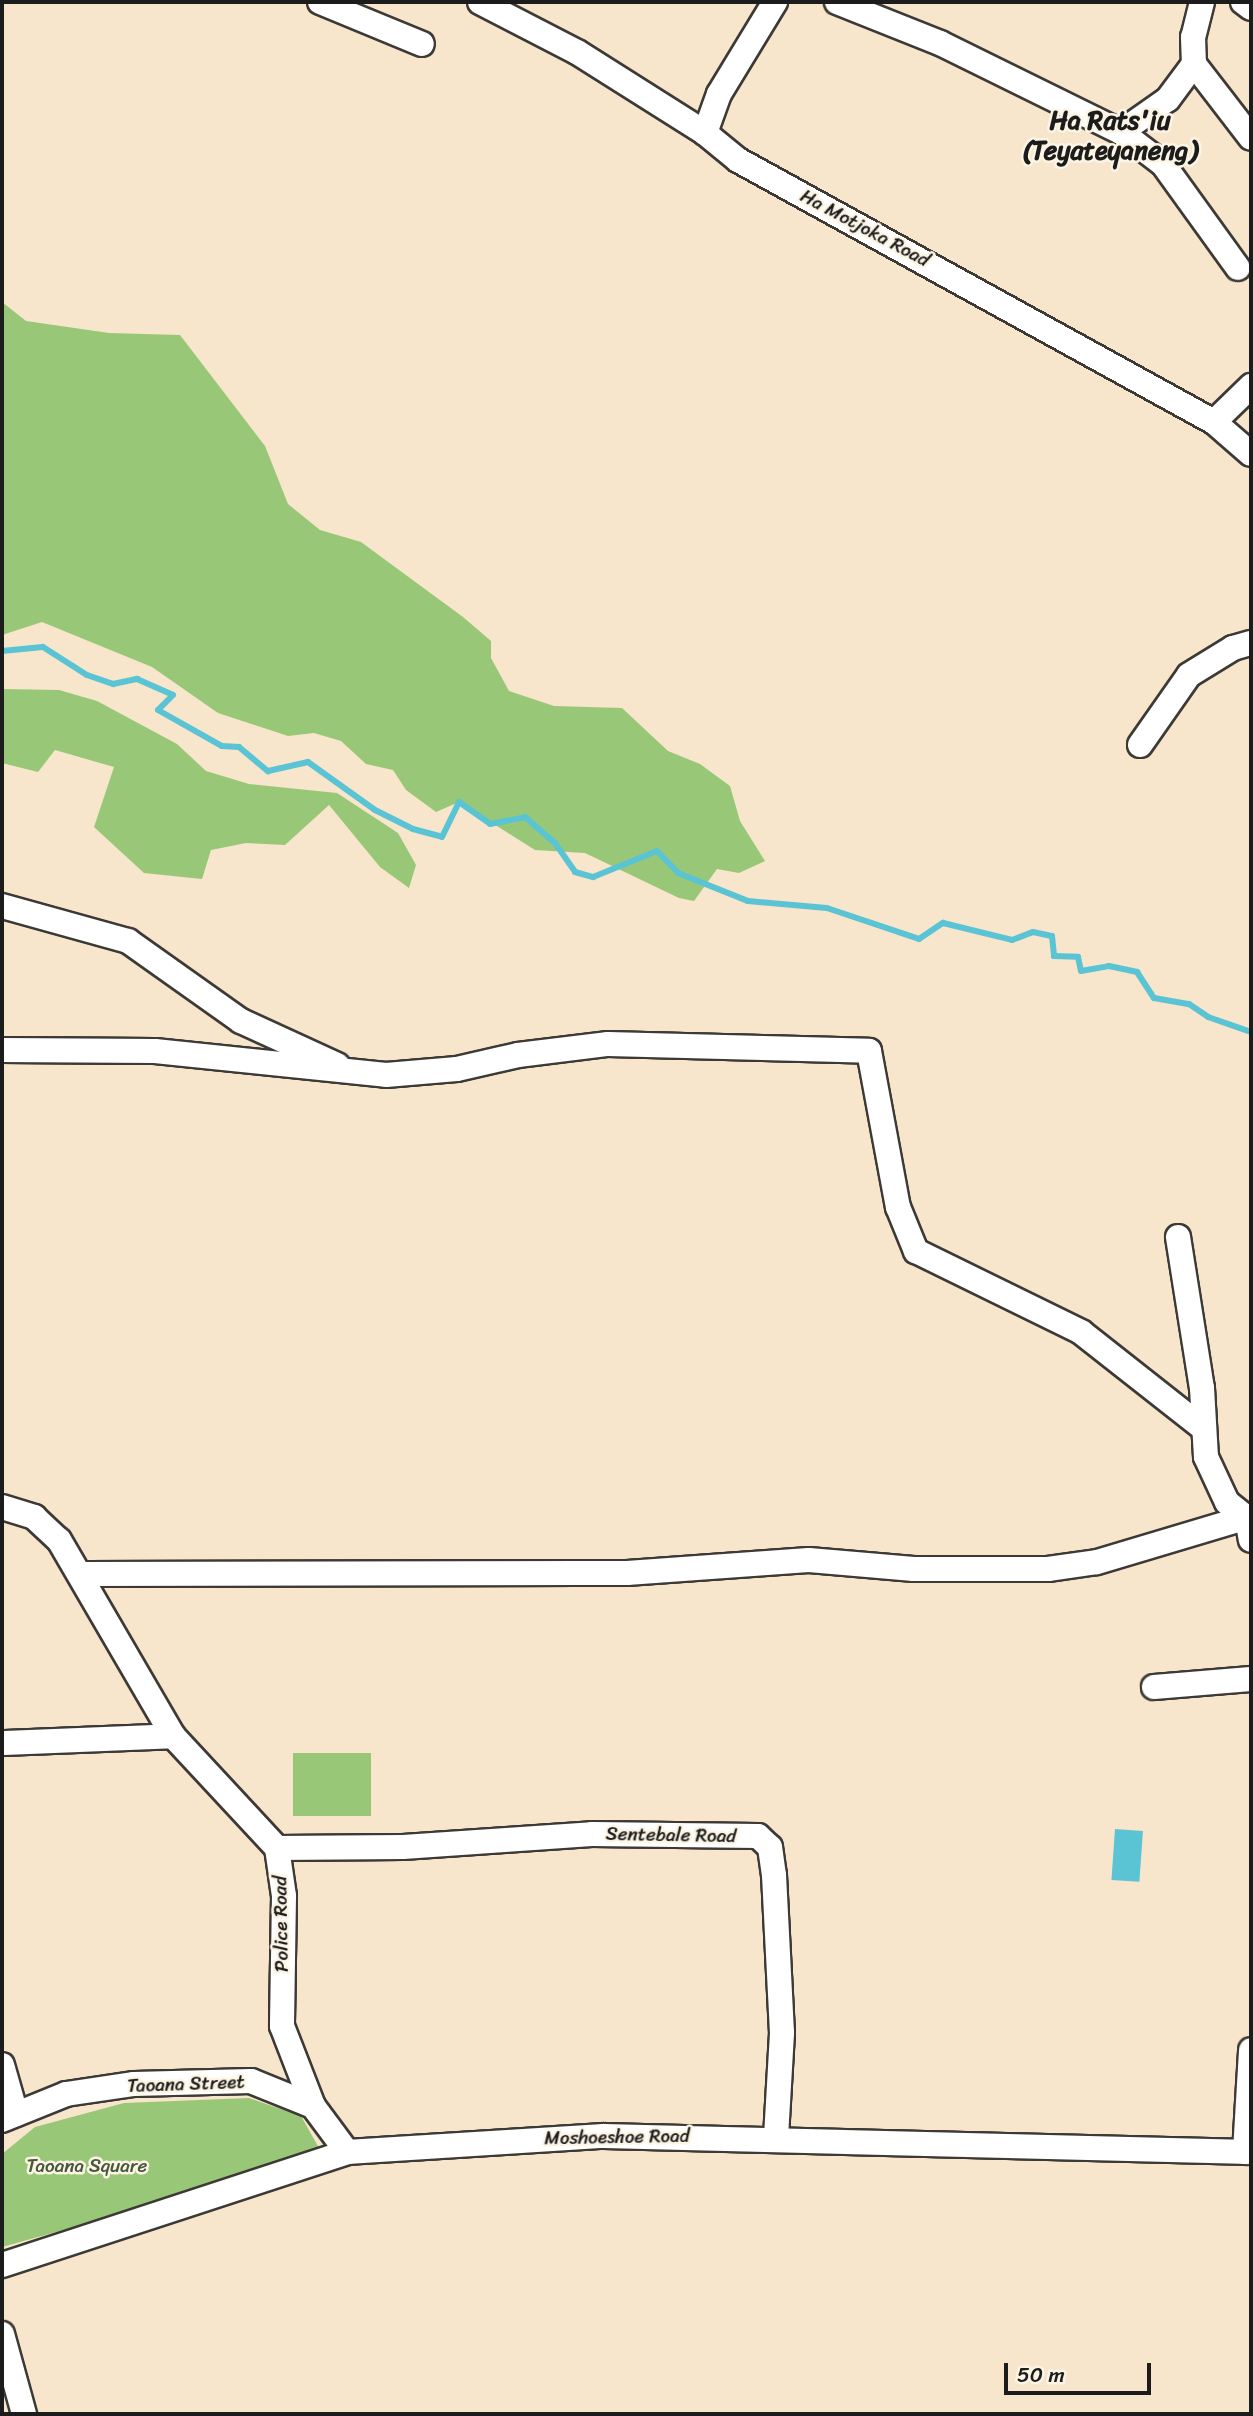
<!DOCTYPE html>
<html>
<head>
<meta charset="utf-8">
<style>
	body { margin:0 }
	#map { position:relative; width:1253px; height:2416px; overflow:hidden; background:#f7e5cc; font-family:Sriracha,sans-serif }
	div>[style] { position:absolute }
	.green>* { inset:0; background:#98c877; transform-origin:0 0 }
	.water>* { inset:0; background:#5ac4d4; transform-origin:0 0 }
	.stream>* { height:6px; margin:-3px; padding:0 3px; transform-origin:3px; border-radius:3px; background:#5ac4d4 }
	.roads { filter:drop-shadow(2px 0 #3d3a36) drop-shadow(-2px 0 #3d3a36) drop-shadow(0 2px #3d3a36) drop-shadow(0 -2px #3d3a36) }
	.minor>* { height:24px; margin:-12px; padding:0 12px; transform-origin:12px; border-radius:12px; background:#fff }
	span { translate:-50% -50%; white-space:nowrap; text-align:center; line-height:1.15; -webkit-text-stroke:5px #fcf5e5; paint-order:stroke }
	.street-label { font-size:19px; color:#1c1c1c }
	.park-label { font-size:19px; color:#47583c }
	.district-label { font-size:26px; color:#1c1c1c; font-weight:700 }
	.frame { position:absolute; inset:0; border:4px solid #1c1c1c; pointer-events:none }
	.scale { position:absolute; left:1004px; top:2363px; width:147px; height:32px; box-sizing:border-box; border:4px solid #1c1c1c; border-top:0; padding-left:9px; font-size:21px; line-height:24px; white-space:nowrap; color:#1c1c1c; -webkit-text-stroke:5px #fcf5e5; paint-order:stroke }
</style>
</head>
<body>
<div id="map">
	<div class="green">
		<i style="clip-path:polygon(2px 302px,26px 321px,109px 333px,180px 335px,265px 446px,288px 504px,320px 530px,361px 542px,463px 617px,491px 641px,491px 658px,509px 691px,554px 706px,622px 708px,668px 751px,700px 764px,730px 786px,740px 821px,765px 861px,739px 873px,717px 869px,694px 901px,679px 898px,585px 853px,535px 850px,459px 802px,436px 812px,406px 790px,393px 770px,366px 764px,341px 741px,314px 733px,288px 736px,218px 713px,152px 667px,42px 622px,2px 635px)"></i>
		<i style="clip-path:polygon(2px 689px,59px 690px,97px 701px,177px 744px,206px 771px,249px 784px,337px 793px,398px 833px,416px 865px,409px 888px,380px 867px,329px 805px,285px 845px,246px 843px,211px 850px,202px 879px,144px 873px,94px 827px,114px 767px,55px 750px,38px 772px,2px 763px)"></i>
		<i style="left:293px;top:1753px;width:78px;height:63px"></i>
		<i style="clip-path:polygon(249px 2098px,301px 2116px,319px 2148px,135px 2210px,2px 2247px,2px 2154px,35px 2127px,124px 2103px)"></i>
	</div>
	<div class="water">
		<i style="left:1115px;top:1829px;width:28px;height:51px;rotate:4deg"></i>
	</div>
	<div class="stream">
		<i style="left:2px;top:651px;width:41px;rotate:-5.6deg"></i>
		<i style="left:43px;top:647px;width:52px;rotate:32.5deg"></i>
		<i style="left:87px;top:675px;width:28px;rotate:19deg"></i>
		<i style="left:113px;top:684px;width:25px;rotate:-12deg"></i>
		<i style="left:137px;top:679px;width:39px;rotate:24deg"></i>
		<i style="left:173px;top:695px;width:21px;rotate:135deg"></i>
		<i style="left:158px;top:710px;width:73px;rotate:29.4deg"></i>
		<i style="left:222px;top:746px;width:17px;rotate:3deg"></i>
		<i style="left:239px;top:747px;width:38px;rotate:40deg"></i>
		<i style="left:268px;top:771px;width:41px;rotate:-12.7deg"></i>
		<i style="left:308px;top:762px;width:82px;rotate:35.6deg"></i>
		<i style="left:375px;top:810px;width:42px;rotate:26.6deg"></i>
		<i style="left:413px;top:829px;width:30px;rotate:15deg"></i>
		<i style="left:442px;top:837px;width:39px;rotate:-64deg"></i>
		<i style="left:459px;top:802px;width:38px;rotate:35deg"></i>
		<i style="left:490px;top:824px;width:36px;rotate:-11deg"></i>
		<i style="left:525px;top:817px;width:40px;rotate:41deg"></i>
		<i style="left:555px;top:843px;width:35px;rotate:55deg"></i>
		<i style="left:575px;top:872px;width:19px;rotate:16deg"></i>
		<i style="left:593px;top:877px;width:69px;rotate:-22.1deg"></i>
		<i style="left:657px;top:851px;width:30px;rotate:46deg"></i>
		<i style="left:678px;top:873px;width:75px;rotate:21.8deg"></i>
		<i style="left:748px;top:901px;width:79px;rotate:5.1deg"></i>
		<i style="left:827px;top:908px;width:97px;rotate:18.6deg"></i>
		<i style="left:919px;top:939px;width:29px;rotate:-34deg"></i>
		<i style="left:943px;top:923px;width:71px;rotate:13.8deg"></i>
		<i style="left:1012px;top:940px;width:22px;rotate:-21deg"></i>
		<i style="left:1033px;top:932px;width:19px;rotate:12deg"></i>
		<i style="left:1052px;top:936px;width:20px;rotate:84deg"></i>
		<i style="left:1054px;top:956px;width:24px;rotate:2deg"></i>
		<i style="left:1078px;top:957px;width:14px;rotate:78deg"></i>
		<i style="left:1081px;top:971px;width:28px;rotate:-10deg"></i>
		<i style="left:1109px;top:966px;width:29px;rotate:12deg"></i>
		<i style="left:1137px;top:972px;width:31px;rotate:57deg"></i>
		<i style="left:1154px;top:998px;width:36px;rotate:10deg"></i>
		<i style="left:1189px;top:1004px;width:23px;rotate:34deg"></i>
		<i style="left:1208px;top:1017px;width:46px;rotate:19.2deg"></i>
	</div>
	<div class="roads">
		<div class="minor">
			<i style="left:320px;top:2px;width:110px;rotate:22.4deg"></i>
			<i style="left:480px;top:2px;width:109px;rotate:27.3deg"></i>
			<i style="left:577px;top:52px;width:151px;rotate:32.3deg"></i>
			<i style="left:705px;top:133px;width:43px;rotate:39.3deg"></i>
			<i style="left:738px;top:160px;width:543px;rotate:28.83deg"></i>
			<i style="left:1214px;top:422px;width:49px;rotate:40.9deg"></i>
			<i style="left:837px;top:2px;width:111px;rotate:21.7deg"></i>
			<i style="left:940px;top:43px;width:202px;rotate:26.2deg"></i>
			<i style="left:1121px;top:132px;width:53px;rotate:37.3deg"></i>
			<i style="left:1163px;top:164px;width:128px;rotate:54.2deg"></i>
			<i style="left:1202px;top:2px;width:36px;rotate:104deg"></i>
			<i style="left:1193px;top:37px;width:27px;rotate:88deg"></i>
			<i style="left:1194px;top:64px;width:93px;rotate:52.4deg"></i>
			<i style="left:1243px;top:2px;width:10px;rotate:37deg"></i>
			<i style="left:1121px;top:132px;width:57px;rotate:-35.1deg"></i>
			<i style="left:1168px;top:99px;width:44px;rotate:-53.4deg"></i>
			<i style="left:705px;top:133px;width:41px;rotate:-70.3deg"></i>
			<i style="left:719px;top:94px;width:108px;rotate:-58.7deg"></i>
			<i style="left:1214px;top:422px;width:52px;rotate:-44.2deg"></i>
			<i style="left:1140px;top:745px;width:85px;rotate:-55deg"></i>
			<i style="left:1189px;top:675px;width:52px;rotate:-31.5deg"></i>
			<i style="left:1233px;top:648px;width:19px;rotate:-16deg"></i>
			<i style="left:2px;top:906px;width:131px;rotate:15.5deg"></i>
			<i style="left:128px;top:941px;width:138px;rotate:35.3deg"></i>
			<i style="left:241px;top:1021px;width:106px;rotate:24.6deg"></i>
			<i style="left:2px;top:1050px;width:153px;rotate:0.4deg"></i>
			<i style="left:155px;top:1051px;width:232px;rotate:5.9deg"></i>
			<i style="left:386px;top:1075px;width:71px;rotate:-4.8deg"></i>
			<i style="left:457px;top:1069px;width:63px;rotate:-12.9deg"></i>
			<i style="left:518px;top:1055px;width:91px;rotate:-7deg"></i>
			<i style="left:608px;top:1044px;width:261px;rotate:1.5deg"></i>
			<i style="left:869px;top:1051px;width:159px;rotate:79.5deg"></i>
			<i style="left:898px;top:1207px;width:48px;rotate:67.8deg"></i>
			<i style="left:916px;top:1251px;width:184px;rotate:26.1deg"></i>
			<i style="left:1081px;top:1332px;width:155px;rotate:38.2deg"></i>
			<i style="left:1178px;top:1237px;width:153px;rotate:81deg"></i>
			<i style="left:1202px;top:1388px;width:69px;rotate:86.7deg"></i>
			<i style="left:1206px;top:1457px;width:50px;rotate:65deg"></i>
			<i style="left:1227px;top:1502px;width:26px;rotate:39deg"></i>
			<i style="left:1247px;top:1518px;width:22px;rotate:80deg"></i>
			<i style="left:2px;top:1507px;width:34px;rotate:17deg"></i>
			<i style="left:34px;top:1517px;width:34px;rotate:43deg"></i>
			<i style="left:59px;top:1540px;width:227px;rotate:59.8deg"></i>
			<i style="left:173px;top:1736px;width:153px;rotate:47.1deg"></i>
			<i style="left:277px;top:1848px;width:49px;rotate:81.7deg"></i>
			<i style="left:284px;top:1896px;width:130px;rotate:90.9deg"></i>
			<i style="left:282px;top:2026px;width:86px;rotate:68.8deg"></i>
			<i style="left:82px;top:1574px;width:545px;rotate:-0.11deg"></i>
			<i style="left:627px;top:1573px;width:182px;rotate:-4.1deg"></i>
			<i style="left:809px;top:1560px;width:105px;rotate:4.9deg"></i>
			<i style="left:914px;top:1569px;width:134px"></i>
			<i style="left:1048px;top:1569px;width:49px;rotate:-8.1deg"></i>
			<i style="left:1097px;top:1562px;width:161px;rotate:-16.6deg"></i>
			<i style="left:1154px;top:1687px;width:97px;rotate:-4.7deg"></i>
			<i style="left:2px;top:1743px;width:171px;rotate:-2.3deg"></i>
			<i style="left:277px;top:1848px;width:126px;rotate:-0.5deg"></i>
			<i style="left:403px;top:1847px;width:189px;rotate:-3.9deg"></i>
			<i style="left:592px;top:1834px;width:166px;rotate:0.7deg"></i>
			<i style="left:758px;top:1836px;width:16px;rotate:43deg"></i>
			<i style="left:770px;top:1847px;width:28px;rotate:82deg"></i>
			<i style="left:774px;top:1875px;width:158px;rotate:87.1deg"></i>
			<i style="left:782px;top:2033px;width:105px;rotate:93.3deg"></i>
			<i style="left:2px;top:2065px;width:51px;rotate:74.1deg"></i>
			<i style="left:2px;top:2120px;width:69px;rotate:-22.1deg"></i>
			<i style="left:66px;top:2094px;width:69px;rotate:-8.4deg"></i>
			<i style="left:134px;top:2084px;width:117px;rotate:-1.5deg"></i>
			<i style="left:251px;top:2081px;width:67px;rotate:22deg"></i>
			<i style="left:313px;top:2106px;width:57px;rotate:53.5deg"></i>
			<i style="left:1245px;top:2152px;width:102px;rotate:-86.6deg"></i>
			<i style="left:2px;top:2265px;width:363px;rotate:-18.1deg"></i>
			<i style="left:347px;top:2152px;width:257px;rotate:-3.6deg"></i>
			<i style="left:604px;top:2136px;width:647px;rotate:1.42deg"></i>
			<i style="left:2px;top:2334px;width:83px;rotate:74.6deg"></i>
		</div>
	</div>
	<div class="street-label">
		<span style="left:865px;top:228px;rotate:28deg">Ha Motjoka Road</span>
		<span style="left:671px;top:1835px;rotate:1deg">Sentebale Road</span>
		<span style="left:281px;top:1924px;rotate:-91deg">Police Road</span>
		<span style="left:186px;top:2084px;rotate:-2deg">Taoana Street</span>
		<span style="left:617px;top:2137px;rotate:-1deg">Moshoeshoe Road</span>
	</div>
	<div class="park-label">
		<span style="left:87px;top:2166px">Taoana Square</span>
	</div>
	<div class="district-label">
		<span style="left:1110px;top:136px">Ha Rats'iu<br>(Teyateyaneng)</span>
	</div>
	<div class="frame"></div>
	<div class="scale">50 m</div>
</div>
</body>
</html>
